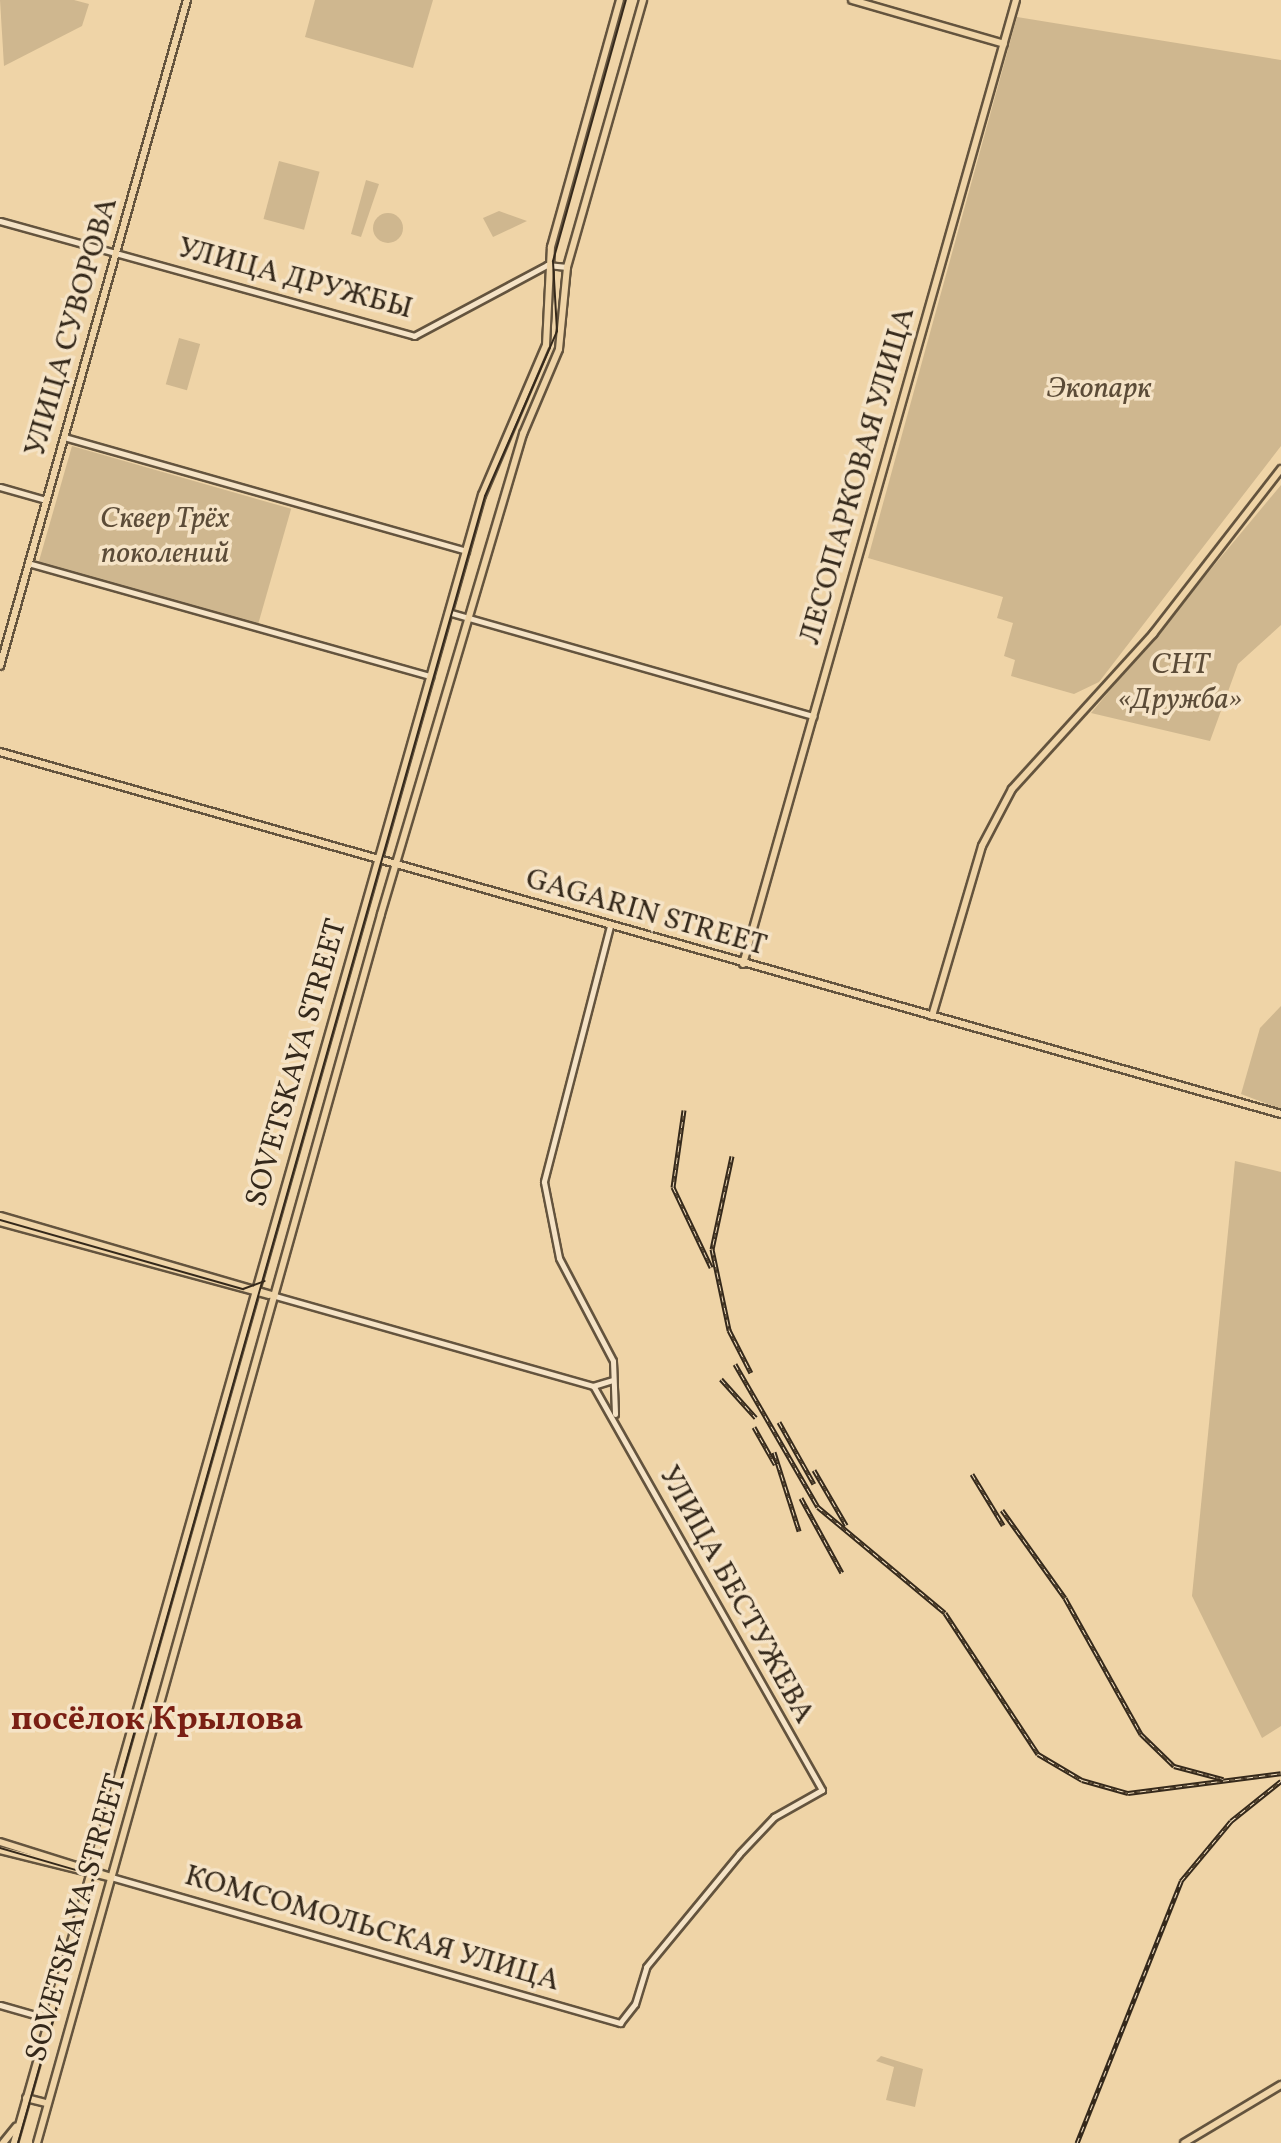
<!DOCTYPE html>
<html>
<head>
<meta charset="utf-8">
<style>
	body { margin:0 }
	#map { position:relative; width:1281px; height:2143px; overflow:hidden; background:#efd4a7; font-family:Vollkorn,serif }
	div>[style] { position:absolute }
	.green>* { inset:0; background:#cfb78f; transform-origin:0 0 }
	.round { border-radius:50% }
	.roads { filter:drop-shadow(2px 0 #64543e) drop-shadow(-2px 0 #64543e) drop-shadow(0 2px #64543e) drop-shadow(0 -2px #64543e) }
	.minor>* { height:5px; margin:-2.5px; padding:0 2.5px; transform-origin:2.5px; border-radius:2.5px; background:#f5e3c6 }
	.major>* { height:6px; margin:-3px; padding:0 3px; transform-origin:3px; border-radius:3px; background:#efd4a7 }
	.tram>* { height:2px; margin:-1px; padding:0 1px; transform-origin:1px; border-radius:1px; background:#35291b }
	.rail>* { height:5px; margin-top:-2.5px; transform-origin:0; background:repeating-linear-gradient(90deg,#f5e3c6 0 6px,#35291b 0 12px); box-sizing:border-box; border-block:2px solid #35291b }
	span { translate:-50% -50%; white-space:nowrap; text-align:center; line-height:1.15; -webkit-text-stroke:7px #f5e3c6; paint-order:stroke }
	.street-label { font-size:30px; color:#35291b }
	.park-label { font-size:30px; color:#5c4c38; font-style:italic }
	.quarter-label { font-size:34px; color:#7a1f14; font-weight:700 }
</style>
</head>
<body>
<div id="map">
	<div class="green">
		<i style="clip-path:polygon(0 0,74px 0,89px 4px,82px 26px,4px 66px)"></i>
		<i style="clip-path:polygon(315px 0,433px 0,413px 68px,305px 37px)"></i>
		<i style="clip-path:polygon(1017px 17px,1281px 60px,1281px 446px,1099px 682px,1074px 694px,1011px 676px,1015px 660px,1004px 656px,1013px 623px,997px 618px,1003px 597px,868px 558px)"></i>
		<i style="left:279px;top:161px;width:42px;height:60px;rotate:15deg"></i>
		<i style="clip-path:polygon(366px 180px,379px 184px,361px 237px,351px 234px)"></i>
		<i style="clip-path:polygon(499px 211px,527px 221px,493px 237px,483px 218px)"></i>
		<i class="round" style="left:373px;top:213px;width:30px;height:30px"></i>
		<i style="left:179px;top:338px;width:22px;height:48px;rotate:16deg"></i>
		<i style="left:72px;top:446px;width:228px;height:121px;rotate:16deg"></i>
		<i style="clip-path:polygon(1281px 485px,1281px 625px,1238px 664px,1210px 741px,1091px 713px)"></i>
		<i style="clip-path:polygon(1281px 1006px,1281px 1109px,1241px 1094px,1260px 1028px)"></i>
		<i style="clip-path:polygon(1235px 1161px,1281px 1172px,1281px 1726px,1262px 1738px,1192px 1596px)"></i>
		<i style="clip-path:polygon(881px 2056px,923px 2069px,915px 2107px,886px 2100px,894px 2067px,876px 2061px)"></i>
	</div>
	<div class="roads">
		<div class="minor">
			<i style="left:0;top:221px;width:430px;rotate:15.5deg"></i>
			<i style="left:414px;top:336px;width:151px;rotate:-28.1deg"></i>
			<i style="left:547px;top:265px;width:20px;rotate:6deg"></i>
			<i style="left:64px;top:437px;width:418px;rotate:15.8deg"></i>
			<i style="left:0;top:487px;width:48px;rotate:15.8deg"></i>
			<i style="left:28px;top:563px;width:418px;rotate:15.7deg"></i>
			<i style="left:448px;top:612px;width:380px;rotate:15.9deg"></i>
			<i style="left:610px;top:926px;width:264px;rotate:104.5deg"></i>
			<i style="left:544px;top:1182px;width:77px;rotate:78.8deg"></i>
			<i style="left:559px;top:1258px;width:116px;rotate:62.3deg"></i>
			<i style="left:613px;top:1361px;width:53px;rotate:87.8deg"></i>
			<i style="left:593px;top:1386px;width:21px;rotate:-17deg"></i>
			<i style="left:111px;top:1877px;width:530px;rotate:16deg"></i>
			<i style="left:620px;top:2023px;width:24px;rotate:-52deg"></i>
			<i style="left:635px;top:2004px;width:39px;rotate:-73deg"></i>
			<i style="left:646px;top:1967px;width:146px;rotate:-50.5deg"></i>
			<i style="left:739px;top:1854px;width:51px;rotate:-46.6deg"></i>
			<i style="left:774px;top:1817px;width:55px;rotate:-29.4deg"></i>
			<i style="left:822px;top:1790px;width:464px;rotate:-119.5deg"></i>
			<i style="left:593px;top:1386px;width:330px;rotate:-164.2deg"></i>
			<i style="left:0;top:2005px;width:51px;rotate:15.9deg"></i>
		</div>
		<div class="major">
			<i style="left:852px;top:0;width:158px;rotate:16.1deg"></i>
			<i style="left:0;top:666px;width:692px;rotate:-74.32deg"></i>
			<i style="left:0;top:752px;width:1331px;rotate:15.78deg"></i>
			<i style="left:743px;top:964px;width:1002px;rotate:-74.19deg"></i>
			<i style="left:932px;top:1016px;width:177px;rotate:-73.6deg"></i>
			<i style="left:982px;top:846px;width:64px;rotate:-62.2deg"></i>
			<i style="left:1012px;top:789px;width:210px;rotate:-47.7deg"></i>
			<i style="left:1153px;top:634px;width:209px;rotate:-52.2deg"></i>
			<i style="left:0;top:1216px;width:286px;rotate:16.2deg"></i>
			<i style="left:0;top:1222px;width:278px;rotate:15.2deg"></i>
			<i style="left:0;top:1842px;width:116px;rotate:17.5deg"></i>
			<i style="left:0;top:1850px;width:111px;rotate:14deg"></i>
			<i style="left:26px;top:2098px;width:21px;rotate:14deg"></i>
			<i style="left:3px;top:2143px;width:21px;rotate:-51deg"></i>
			<i style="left:14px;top:2143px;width:1713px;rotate:-74.15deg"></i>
			<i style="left:482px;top:495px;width:163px;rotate:-66.9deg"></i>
			<i style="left:546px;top:345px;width:98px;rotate:-87.1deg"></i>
			<i style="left:551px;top:247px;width:256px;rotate:-74.4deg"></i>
			<i style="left:37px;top:2143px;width:1276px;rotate:-74.36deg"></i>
			<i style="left:381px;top:914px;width:501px;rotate:-73.52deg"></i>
			<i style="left:523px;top:434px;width:92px;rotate:-67deg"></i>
			<i style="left:559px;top:349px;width:82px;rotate:-84.4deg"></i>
			<i style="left:567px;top:267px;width:278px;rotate:-74.1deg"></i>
			<i style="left:1184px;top:2143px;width:113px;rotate:-30.9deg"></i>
		</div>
	</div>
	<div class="tram">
		<i style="left:0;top:1220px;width:253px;rotate:15.9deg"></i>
		<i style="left:243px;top:1289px;width:23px;rotate:-20deg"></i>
		<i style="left:0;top:1848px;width:82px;rotate:16.2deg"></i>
		<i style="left:79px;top:1871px;width:25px;rotate:-27deg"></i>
		<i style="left:18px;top:2143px;width:1712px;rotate:-74.17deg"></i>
		<i style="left:485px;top:496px;width:180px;rotate:-66.4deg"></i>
		<i style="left:557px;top:331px;width:70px;rotate:-93.3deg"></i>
		<i style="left:553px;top:261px;width:271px;rotate:-74.4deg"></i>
	</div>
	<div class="rail">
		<i style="left:684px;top:1110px;width:78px;rotate:98.1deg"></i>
		<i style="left:673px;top:1187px;width:89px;rotate:64.6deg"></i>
		<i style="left:732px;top:1156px;width:95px;rotate:102.1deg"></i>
		<i style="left:712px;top:1249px;width:83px;rotate:78.1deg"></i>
		<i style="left:729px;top:1330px;width:48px;rotate:62.9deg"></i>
		<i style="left:735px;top:1364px;width:165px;rotate:59.9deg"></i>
		<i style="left:818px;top:1507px;width:165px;rotate:39.8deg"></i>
		<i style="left:945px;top:1613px;width:169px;rotate:56.6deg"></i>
		<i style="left:1038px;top:1754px;width:51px;rotate:30.6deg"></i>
		<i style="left:1082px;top:1780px;width:48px;rotate:15.8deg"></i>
		<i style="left:1128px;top:1793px;width:154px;rotate:-7.4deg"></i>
		<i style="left:721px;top:1379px;width:52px;rotate:48.1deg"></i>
		<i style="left:779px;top:1422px;width:71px;rotate:60.6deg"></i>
		<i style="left:754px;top:1427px;width:43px;rotate:60.4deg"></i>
		<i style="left:774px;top:1452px;width:83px;rotate:72.4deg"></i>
		<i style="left:814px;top:1470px;width:64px;rotate:59.8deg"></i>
		<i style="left:972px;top:1474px;width:60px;rotate:58.7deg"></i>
		<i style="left:801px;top:1498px;width:85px;rotate:61.3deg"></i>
		<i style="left:1002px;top:1510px;width:108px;rotate:54.4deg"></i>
		<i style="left:1065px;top:1598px;width:156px;rotate:60.8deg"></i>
		<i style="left:1141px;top:1734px;width:46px;rotate:44.1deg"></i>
		<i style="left:1174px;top:1766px;width:51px;rotate:14.9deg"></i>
		<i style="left:1077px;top:2143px;width:282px;rotate:-68.3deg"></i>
		<i style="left:1181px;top:1881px;width:78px;rotate:-50.2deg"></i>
		<i style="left:1231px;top:1821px;width:64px;rotate:-38.7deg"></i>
	</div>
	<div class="street-label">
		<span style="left:295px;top:279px;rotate:15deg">УЛИЦА ДРУЖБЫ</span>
		<span style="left:72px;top:327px;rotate:-74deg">УЛИЦА СУВОРОВА</span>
		<span style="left:858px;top:476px;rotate:-74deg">ЛЕСОПАРКОВАЯ УЛИЦА</span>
		<span style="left:646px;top:913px;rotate:16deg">GAGARIN STREET</span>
		<span style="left:297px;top:1063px;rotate:-74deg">SOVETSKAYA STREET</span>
		<span style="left:736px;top:1595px;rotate:61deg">УЛИЦА БЕСТУЖЕВА</span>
		<span style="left:77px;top:1918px;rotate:-74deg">SOVETSKAYA STREET</span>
		<span style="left:372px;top:1929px;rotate:16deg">КОМСОМОЛЬСКАЯ УЛИЦА</span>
	</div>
	<div class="park-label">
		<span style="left:1099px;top:389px">Экопарк</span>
		<span style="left:165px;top:536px">Сквер Трёх<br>поколений</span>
		<span style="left:1180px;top:682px">СНТ<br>«Дружба»</span>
	</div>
	<div class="quarter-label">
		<span style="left:157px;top:1721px">посёлок Крылова</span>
	</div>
</div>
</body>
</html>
